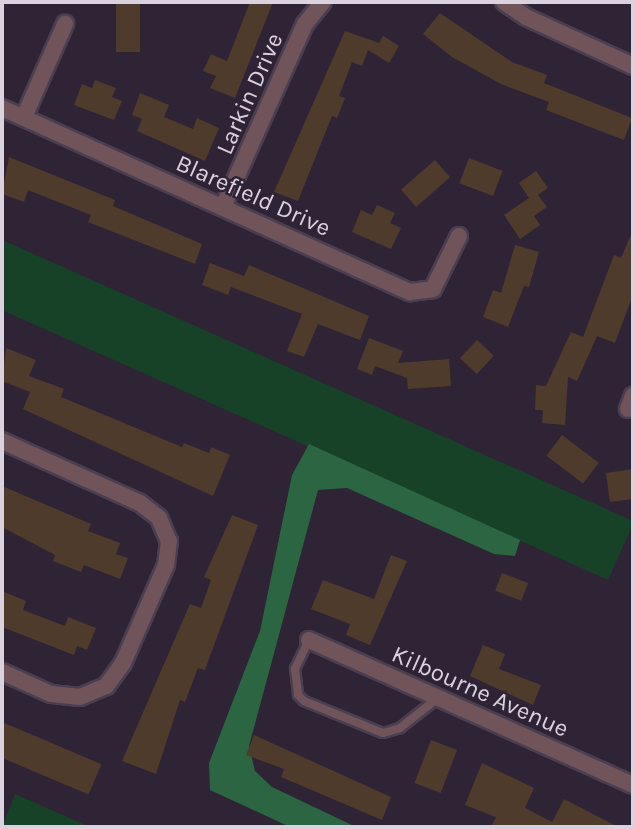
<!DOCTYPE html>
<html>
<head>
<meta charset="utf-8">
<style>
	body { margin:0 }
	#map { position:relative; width:635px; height:829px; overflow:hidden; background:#2f2336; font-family:Karla,sans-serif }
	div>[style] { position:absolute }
	.green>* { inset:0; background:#184228; transform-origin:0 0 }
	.forest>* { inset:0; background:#2c6541 }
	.building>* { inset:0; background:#4f3b2b; transform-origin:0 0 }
	.roads { filter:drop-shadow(2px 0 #4a3f51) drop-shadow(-2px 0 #4a3f51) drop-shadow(0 2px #4a3f51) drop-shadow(0 -2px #4a3f51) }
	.lane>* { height:8px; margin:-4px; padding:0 4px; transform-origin:4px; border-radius:4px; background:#70545a }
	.street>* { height:16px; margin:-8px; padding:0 8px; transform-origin:8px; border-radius:8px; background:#70545a }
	span { translate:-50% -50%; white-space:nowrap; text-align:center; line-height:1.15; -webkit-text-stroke:5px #2f2336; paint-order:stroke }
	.street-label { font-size:24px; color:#dad2df }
	.frame { position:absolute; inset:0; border:4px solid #dad2df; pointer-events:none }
</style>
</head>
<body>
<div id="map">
	<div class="green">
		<i style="left:2px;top:240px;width:692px;height:64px;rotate:24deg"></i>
		<i style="clip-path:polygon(15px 794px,90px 827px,2px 827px)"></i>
	</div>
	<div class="forest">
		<i style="clip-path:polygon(309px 444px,520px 540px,515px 556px,494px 554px,347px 488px,318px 490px,249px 746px,255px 771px,272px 787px,356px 827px,290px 827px,210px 790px,209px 763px,260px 631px,292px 475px)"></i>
	</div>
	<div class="building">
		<i style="left:116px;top:2px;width:24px;height:50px"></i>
		<i style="clip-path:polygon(250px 2px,273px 2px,235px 98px,210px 88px,216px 76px,203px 71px,211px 54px,227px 61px)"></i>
		<i style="clip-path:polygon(440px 13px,512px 62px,547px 75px,544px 83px,632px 118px,624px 140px,546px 110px,549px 102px,501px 84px,452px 57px,423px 34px)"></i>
		<i style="clip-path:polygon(345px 31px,379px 43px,383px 36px,399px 46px,389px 63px,368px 50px,362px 66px,352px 62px,339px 96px,345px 98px,337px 118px,332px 116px,298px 201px,274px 192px)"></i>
		<i style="clip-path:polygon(95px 80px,116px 88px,112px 97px,122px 101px,114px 120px,74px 105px,82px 84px,92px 88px)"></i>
		<i style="clip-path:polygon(140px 93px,169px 105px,164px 117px,193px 129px,197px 118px,219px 128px,205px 161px,137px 131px,142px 119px,132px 115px)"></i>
		<i style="clip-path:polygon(9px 157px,115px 200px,113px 206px,202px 244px,195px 264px,88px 222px,91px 215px,28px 190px,24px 202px,2px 194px)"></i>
		<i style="left:469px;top:158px;width:36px;height:27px;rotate:21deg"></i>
		<i style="left:435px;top:160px;width:23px;height:45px;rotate:49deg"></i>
		<i style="clip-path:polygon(536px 171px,548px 188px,538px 195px,547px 207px,534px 216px,540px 225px,520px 239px,504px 215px,529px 198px,519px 183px)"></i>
		<i style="clip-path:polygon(377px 205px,395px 213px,390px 223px,401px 228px,391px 249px,352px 232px,361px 210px,372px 215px)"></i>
		<i style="clip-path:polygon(633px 230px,633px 295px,615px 343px,597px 336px,577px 381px,568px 377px,565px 425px,542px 423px,543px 410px,535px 410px,536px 385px,546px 386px,571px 332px,583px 337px,614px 255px,621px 258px)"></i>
		<i style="clip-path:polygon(515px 245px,539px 252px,529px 287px,524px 286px,508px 327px,483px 317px,493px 290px,501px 293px)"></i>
		<i style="clip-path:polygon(210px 263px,244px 276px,249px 265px,369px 316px,360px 340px,318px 324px,304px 357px,287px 351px,302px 314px,231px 287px,228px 295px,202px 285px)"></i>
		<i style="clip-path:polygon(369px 338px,403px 351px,398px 363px,449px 359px,451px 386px,408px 389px,407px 378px,375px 366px,372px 375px,357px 369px)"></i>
		<i style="left:477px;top:340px;width:23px;height:25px;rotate:43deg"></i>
		<i style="clip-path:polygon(6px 348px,36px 360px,29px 376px,64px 389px,61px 397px,182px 447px,184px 443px,209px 453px,211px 447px,230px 455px,213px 496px,23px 409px,30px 392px,2px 381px)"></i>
		<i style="left:562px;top:435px;width:46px;height:26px;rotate:37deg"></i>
		<i style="clip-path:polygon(633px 469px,633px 499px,610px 502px,606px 473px)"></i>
		<i style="clip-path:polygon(2px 486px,91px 524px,88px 531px,120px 543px,116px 554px,128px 558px,120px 579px,84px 565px,81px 572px,53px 561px,55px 555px,2px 527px)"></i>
		<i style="clip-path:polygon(232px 515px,258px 525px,205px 670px,198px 668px,185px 702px,180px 700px,156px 774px,122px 761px,190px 604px,201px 608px,211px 580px,204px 577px)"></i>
		<i style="clip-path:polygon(391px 555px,407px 561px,370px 645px,346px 635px,350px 624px,311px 609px,323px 580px,374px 599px)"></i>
		<i style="left:502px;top:573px;width:28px;height:19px;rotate:21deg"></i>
		<i style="clip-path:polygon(2px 591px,26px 601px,23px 610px,65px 626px,68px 617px,96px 628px,87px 650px,77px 646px,74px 655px,2px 627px)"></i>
		<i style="clip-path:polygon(483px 645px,505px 654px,499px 669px,541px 685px,533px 705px,470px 676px)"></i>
		<i style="left:2px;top:722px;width:108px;height:33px;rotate:23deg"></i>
		<i style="clip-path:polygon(254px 735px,391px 797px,382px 820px,281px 777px,284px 769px,246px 755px)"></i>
		<i style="left:431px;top:740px;width:28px;height:46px;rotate:21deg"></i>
		<i style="clip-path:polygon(482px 763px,534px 788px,525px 808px,552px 822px,564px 799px,618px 827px,491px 827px,496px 817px,465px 805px)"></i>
	</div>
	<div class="roads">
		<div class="lane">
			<i style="left:309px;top:640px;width:32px;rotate:116deg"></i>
			<i style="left:295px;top:669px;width:26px;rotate:83deg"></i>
			<i style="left:298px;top:695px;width:8px;rotate:45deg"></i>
			<i style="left:304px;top:701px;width:85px;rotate:22.1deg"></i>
			<i style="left:383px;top:733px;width:18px;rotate:-16deg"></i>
			<i style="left:400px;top:728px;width:48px;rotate:-38.3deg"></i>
		</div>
		<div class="street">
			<i style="left:504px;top:2px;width:27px;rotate:34deg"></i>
			<i style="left:526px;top:17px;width:118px;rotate:24.6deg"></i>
			<i style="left:2px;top:108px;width:448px;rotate:24.3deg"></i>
			<i style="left:410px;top:292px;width:23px;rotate:-7deg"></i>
			<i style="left:433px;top:289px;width:59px;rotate:-63.9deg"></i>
			<i style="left:24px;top:117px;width:102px;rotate:-66.2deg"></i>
			<i style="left:223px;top:207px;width:201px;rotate:-65.9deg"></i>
			<i style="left:305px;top:24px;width:28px;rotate:-51deg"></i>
			<i style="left:628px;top:409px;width:14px;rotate:-69deg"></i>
			<i style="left:2px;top:441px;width:151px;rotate:24.2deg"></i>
			<i style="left:140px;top:503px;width:24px;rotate:38deg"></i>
			<i style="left:159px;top:518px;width:25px;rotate:67deg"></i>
			<i style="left:169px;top:541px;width:24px;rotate:97deg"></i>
			<i style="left:166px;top:565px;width:107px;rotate:113.7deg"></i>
			<i style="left:123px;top:663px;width:29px;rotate:126deg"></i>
			<i style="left:106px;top:686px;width:28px;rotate:157deg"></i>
			<i style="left:80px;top:697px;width:29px;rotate:-174deg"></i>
			<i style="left:51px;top:694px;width:54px;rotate:-155.8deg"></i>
			<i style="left:309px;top:640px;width:355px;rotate:24.1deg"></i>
		</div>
	</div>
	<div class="street-label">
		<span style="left:250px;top:94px;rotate:-66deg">Larkin Drive</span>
		<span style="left:253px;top:196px;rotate:24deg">Blarefield Drive</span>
		<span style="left:480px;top:692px;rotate:24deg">Kilbourne Avenue</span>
	</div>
	<div class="frame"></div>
</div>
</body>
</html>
